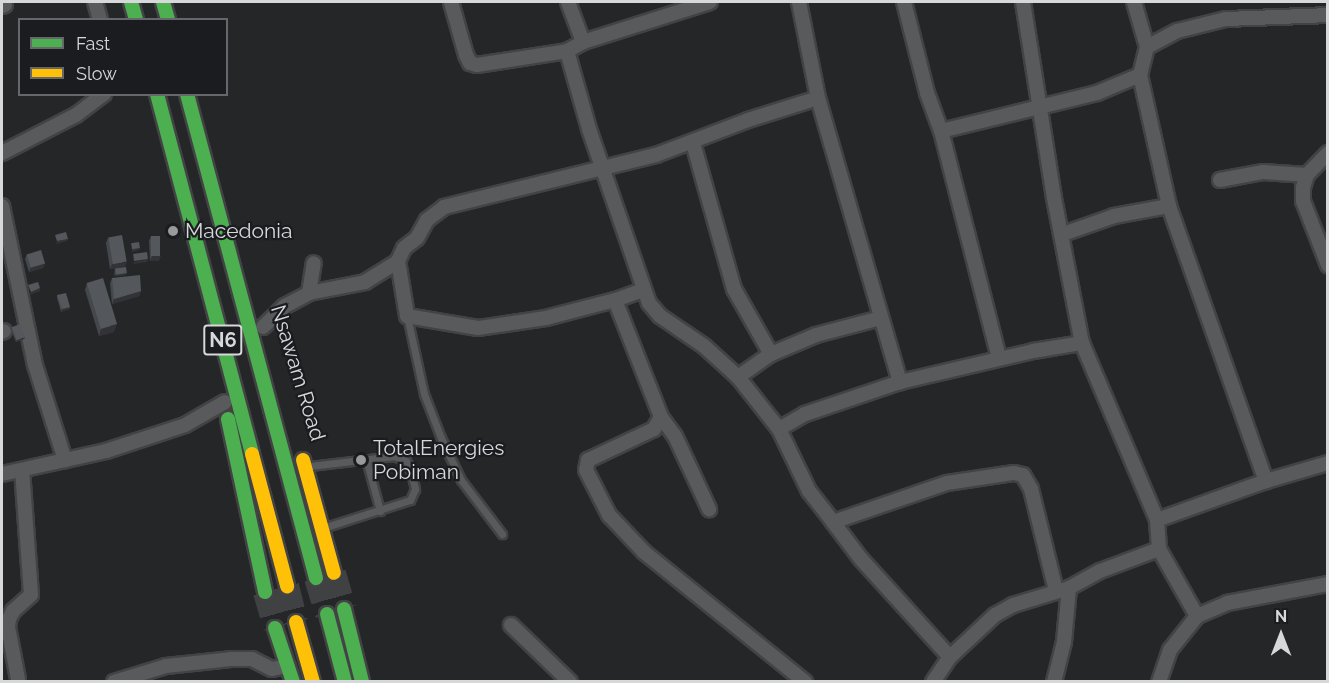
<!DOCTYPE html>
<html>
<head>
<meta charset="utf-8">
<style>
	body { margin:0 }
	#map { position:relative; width:1329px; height:683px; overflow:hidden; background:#252628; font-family:Raleway,sans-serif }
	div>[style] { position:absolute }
	.highway-tunnel>* { height:24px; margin-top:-12px; transform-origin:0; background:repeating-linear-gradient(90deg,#404143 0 24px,transparent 0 36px) }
	.roads { filter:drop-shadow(2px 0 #434345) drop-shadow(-2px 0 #434345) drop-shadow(0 2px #434345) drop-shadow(0 -2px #434345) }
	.lane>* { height:7px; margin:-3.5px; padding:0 3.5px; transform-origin:3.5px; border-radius:3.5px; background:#595a5b }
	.street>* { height:14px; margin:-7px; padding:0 7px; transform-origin:7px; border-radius:7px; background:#595a5b }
	.fast>* { height:14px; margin:-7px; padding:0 7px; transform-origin:7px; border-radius:7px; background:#4caf50 }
	.slow>* { height:14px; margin:-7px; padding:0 7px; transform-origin:7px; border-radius:7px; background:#ffc107 }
	.wall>* { inset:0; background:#44474c }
	.shaded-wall>* { inset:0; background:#313337 }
	.building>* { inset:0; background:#54575b; transform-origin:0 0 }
	.dots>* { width:16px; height:16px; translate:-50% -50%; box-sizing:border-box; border:3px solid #1a1c20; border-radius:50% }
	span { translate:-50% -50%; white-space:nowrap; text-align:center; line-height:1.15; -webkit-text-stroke:4.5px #1a1c20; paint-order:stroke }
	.shield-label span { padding:2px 4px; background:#1a1c20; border:2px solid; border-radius:4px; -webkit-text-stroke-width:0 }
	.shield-label { font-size:20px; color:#d7d8da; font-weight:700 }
	.poi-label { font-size:21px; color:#d7d8da }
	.left { translate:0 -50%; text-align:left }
	.street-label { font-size:21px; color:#d7d8da }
	.frame { position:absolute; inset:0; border:3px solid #d7d8da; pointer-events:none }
	.legend { position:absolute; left:18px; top:18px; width:210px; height:78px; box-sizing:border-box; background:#1a1c20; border:2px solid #66676a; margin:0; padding:8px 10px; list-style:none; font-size:18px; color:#d7d8da }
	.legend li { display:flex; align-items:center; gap:12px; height:30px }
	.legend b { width:30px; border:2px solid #66676a }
	.north { position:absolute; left:1251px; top:605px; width:60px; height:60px; -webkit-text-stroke:4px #1a1c20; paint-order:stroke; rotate:0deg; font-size:16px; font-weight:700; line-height:24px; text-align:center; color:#d7d8da }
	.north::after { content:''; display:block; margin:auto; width:21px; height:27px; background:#d7d8da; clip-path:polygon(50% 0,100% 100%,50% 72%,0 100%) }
</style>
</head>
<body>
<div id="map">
	<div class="highway-tunnel">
		<i style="left:334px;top:573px;width:37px;rotate:74deg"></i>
		<i style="left:316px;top:578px;width:38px;rotate:73deg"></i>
		<i style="left:287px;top:586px;width:37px;rotate:76deg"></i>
		<i style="left:265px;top:592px;width:37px;rotate:74deg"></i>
	</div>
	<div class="roads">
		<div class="lane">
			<i style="left:407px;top:316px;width:80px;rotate:77.7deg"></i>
			<i style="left:424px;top:394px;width:47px;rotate:68.9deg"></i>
			<i style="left:441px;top:438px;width:47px;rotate:64.5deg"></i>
			<i style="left:461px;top:480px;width:68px;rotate:52.8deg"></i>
			<i style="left:366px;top:459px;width:54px;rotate:74.9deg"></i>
			<i style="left:310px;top:466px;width:85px;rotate:-6.8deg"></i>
			<i style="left:394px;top:456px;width:13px;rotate:23deg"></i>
			<i style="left:406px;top:461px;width:6px;rotate:59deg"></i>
			<i style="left:409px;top:466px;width:24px;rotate:75deg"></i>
			<i style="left:415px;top:489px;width:12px;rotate:114deg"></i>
			<i style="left:410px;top:500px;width:88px;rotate:162.2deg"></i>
		</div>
		<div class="street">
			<i style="left:95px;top:2px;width:19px;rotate:74deg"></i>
			<i style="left:451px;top:2px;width:55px;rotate:74.2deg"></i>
			<i style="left:466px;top:55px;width:9px;rotate:63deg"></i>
			<i style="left:470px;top:63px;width:7px;rotate:16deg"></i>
			<i style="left:477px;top:65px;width:91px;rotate:-8.8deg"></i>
			<i style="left:567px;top:51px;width:18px;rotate:-29deg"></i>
			<i style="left:583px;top:42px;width:133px;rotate:-17.5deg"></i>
			<i style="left:568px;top:2px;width:43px;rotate:69.4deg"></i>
			<i style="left:799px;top:2px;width:98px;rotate:78.8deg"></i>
			<i style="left:818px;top:98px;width:296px;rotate:73.9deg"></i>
			<i style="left:904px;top:2px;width:94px;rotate:75.8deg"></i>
			<i style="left:927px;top:93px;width:40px;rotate:69.8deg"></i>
			<i style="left:1023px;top:2px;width:198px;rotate:81deg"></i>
			<i style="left:1054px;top:198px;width:148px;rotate:79.1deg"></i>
			<i style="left:1082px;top:343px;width:192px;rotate:67deg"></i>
			<i style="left:1157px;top:520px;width:29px;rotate:86deg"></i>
			<i style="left:1159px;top:549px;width:77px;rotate:60.4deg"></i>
			<i style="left:1134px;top:2px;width:47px;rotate:73.9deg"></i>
			<i style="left:1147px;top:47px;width:29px;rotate:104deg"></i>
			<i style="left:1140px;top:75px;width:134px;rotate:77.5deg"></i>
			<i style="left:1169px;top:206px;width:292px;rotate:70.6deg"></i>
			<i style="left:2px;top:6px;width:3px;rotate:-18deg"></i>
			<i style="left:1147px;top:47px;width:34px;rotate:-28deg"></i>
			<i style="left:1177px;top:31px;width:50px;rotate:-13.8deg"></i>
			<i style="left:1226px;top:19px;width:102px;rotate:-2.2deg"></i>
			<i style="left:567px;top:51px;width:81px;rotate:74.2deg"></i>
			<i style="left:589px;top:129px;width:184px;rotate:71deg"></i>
			<i style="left:649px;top:303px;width:17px;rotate:50deg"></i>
			<i style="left:660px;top:316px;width:53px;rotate:34.3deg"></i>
			<i style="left:704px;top:346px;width:46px;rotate:42.4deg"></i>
			<i style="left:738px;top:377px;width:66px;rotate:51.7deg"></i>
			<i style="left:779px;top:429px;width:69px;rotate:64.2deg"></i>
			<i style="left:809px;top:491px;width:39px;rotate:52deg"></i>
			<i style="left:833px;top:522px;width:46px;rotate:52.9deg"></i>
			<i style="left:861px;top:559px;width:132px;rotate:47.8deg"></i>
			<i style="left:693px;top:143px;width:152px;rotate:74.3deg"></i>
			<i style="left:734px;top:289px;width:75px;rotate:60.4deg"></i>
			<i style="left:2px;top:153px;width:83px;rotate:-27.2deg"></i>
			<i style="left:76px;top:115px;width:35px;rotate:-37deg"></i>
			<i style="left:1328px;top:153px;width:30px;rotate:134deg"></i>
			<i style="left:1307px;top:175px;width:13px;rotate:108deg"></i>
			<i style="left:1303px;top:187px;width:14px;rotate:90deg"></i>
			<i style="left:1303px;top:201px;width:69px;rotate:68.7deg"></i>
			<i style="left:1220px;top:180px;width:44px;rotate:-10.5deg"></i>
			<i style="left:1263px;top:172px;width:44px;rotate:3.9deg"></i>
			<i style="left:2px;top:206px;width:162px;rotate:78.3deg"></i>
			<i style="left:35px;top:365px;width:100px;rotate:72.5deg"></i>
			<i style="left:1063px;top:234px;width:54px;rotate:-19.4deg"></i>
			<i style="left:1114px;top:216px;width:56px;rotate:-10.3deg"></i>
			<i style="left:643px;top:290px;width:30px;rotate:160deg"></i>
			<i style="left:615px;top:300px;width:71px;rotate:165.4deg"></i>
			<i style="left:546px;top:318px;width:69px;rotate:171.6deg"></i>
			<i style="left:478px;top:328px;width:72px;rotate:-170.4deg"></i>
			<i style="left:407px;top:316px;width:56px;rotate:-99.3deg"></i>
			<i style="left:398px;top:261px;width:14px;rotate:-65deg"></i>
			<i style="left:404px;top:248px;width:16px;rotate:-38deg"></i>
			<i style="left:417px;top:238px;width:21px;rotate:-61deg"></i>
			<i style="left:427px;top:220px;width:21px;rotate:-37deg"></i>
			<i style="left:444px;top:207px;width:218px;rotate:-13.8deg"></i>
			<i style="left:656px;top:155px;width:98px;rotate:-20.8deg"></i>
			<i style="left:748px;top:120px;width:73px;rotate:-17.4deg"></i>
			<i style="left:309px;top:293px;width:30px;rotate:-81deg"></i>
			<i style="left:615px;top:300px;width:126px;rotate:68.5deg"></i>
			<i style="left:661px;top:417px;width:14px;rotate:120deg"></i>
			<i style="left:654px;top:429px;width:73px;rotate:154.8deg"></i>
			<i style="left:588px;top:460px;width:10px;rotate:101deg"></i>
			<i style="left:586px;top:470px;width:51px;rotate:62.9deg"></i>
			<i style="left:609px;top:515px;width:51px;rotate:46.6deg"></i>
			<i style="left:644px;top:552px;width:207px;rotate:38.9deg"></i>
			<i style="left:263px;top:327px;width:30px;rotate:-44deg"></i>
			<i style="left:285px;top:306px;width:27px;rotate:-28deg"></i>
			<i style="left:309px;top:293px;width:57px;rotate:-11.1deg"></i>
			<i style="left:365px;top:282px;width:39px;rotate:-32deg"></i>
			<i style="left:2px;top:332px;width:2px;rotate:-27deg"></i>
			<i style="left:999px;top:358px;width:234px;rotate:-104.3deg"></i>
			<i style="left:941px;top:131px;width:161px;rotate:-13.7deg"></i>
			<i style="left:1097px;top:93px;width:47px;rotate:-22.7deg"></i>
			<i style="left:738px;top:377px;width:40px;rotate:-34.9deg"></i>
			<i style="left:771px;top:354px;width:49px;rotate:-22.9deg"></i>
			<i style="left:816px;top:335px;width:67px;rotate:-14.7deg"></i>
			<i style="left:661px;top:417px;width:24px;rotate:54deg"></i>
			<i style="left:675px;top:436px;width:81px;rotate:65deg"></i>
			<i style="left:779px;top:429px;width:30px;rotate:-30deg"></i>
			<i style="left:805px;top:414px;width:100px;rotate:-18.6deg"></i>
			<i style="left:900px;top:382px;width:137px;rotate:-13.1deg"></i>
			<i style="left:1033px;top:351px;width:50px;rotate:-9.3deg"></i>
			<i style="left:2px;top:474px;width:107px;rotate:-12.5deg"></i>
			<i style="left:106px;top:451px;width:83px;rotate:-18.2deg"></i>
			<i style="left:185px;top:425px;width:46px;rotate:-29.9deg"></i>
			<i style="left:1157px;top:520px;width:116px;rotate:-19.7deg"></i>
			<i style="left:1266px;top:481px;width:65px;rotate:-16.2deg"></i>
			<i style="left:833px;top:522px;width:120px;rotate:-18.9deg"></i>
			<i style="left:947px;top:483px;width:68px;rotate:-8.5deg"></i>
			<i style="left:1014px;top:473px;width:9px;rotate:13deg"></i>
			<i style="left:1023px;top:475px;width:16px;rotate:60deg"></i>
			<i style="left:1031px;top:489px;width:105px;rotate:76.2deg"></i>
			<i style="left:511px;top:625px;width:82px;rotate:44deg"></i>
			<i style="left:18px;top:679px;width:53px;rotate:-100.9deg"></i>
			<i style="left:8px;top:627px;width:8px;rotate:-83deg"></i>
			<i style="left:9px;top:619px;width:9px;rotate:-63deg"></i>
			<i style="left:13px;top:611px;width:24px;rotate:-42deg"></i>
			<i style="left:31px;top:595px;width:125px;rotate:-94.1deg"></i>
			<i style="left:114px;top:682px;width:54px;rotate:-17.1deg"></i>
			<i style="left:166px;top:666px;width:65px;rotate:-6.1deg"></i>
			<i style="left:231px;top:659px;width:21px"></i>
			<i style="left:252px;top:659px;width:22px;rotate:27deg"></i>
			<i style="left:272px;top:669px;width:16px;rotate:-11deg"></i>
			<i style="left:933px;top:682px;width:30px;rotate:-56deg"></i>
			<i style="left:950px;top:657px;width:62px;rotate:-43deg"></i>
			<i style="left:995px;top:615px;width:21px;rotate:-29deg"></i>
			<i style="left:1013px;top:605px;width:59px;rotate:-16.9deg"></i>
			<i style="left:1069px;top:588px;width:35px;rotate:-29deg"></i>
			<i style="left:1100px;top:571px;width:63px;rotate:-20.4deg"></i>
			<i style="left:1054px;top:682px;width:41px;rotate:-76deg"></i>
			<i style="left:1064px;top:642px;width:54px;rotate:-84.7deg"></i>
			<i style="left:1159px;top:682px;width:34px;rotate:-71deg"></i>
			<i style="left:1170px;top:650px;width:43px;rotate:-51.5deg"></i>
			<i style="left:1197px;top:616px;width:33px;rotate:-23deg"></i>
			<i style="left:1227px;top:603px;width:103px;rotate:-10.7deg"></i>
		</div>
		<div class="fast">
			<i style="left:131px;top:2px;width:19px;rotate:74deg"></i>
			<i style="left:163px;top:2px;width:19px;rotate:74deg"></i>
			<i style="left:157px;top:94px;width:372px;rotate:75.2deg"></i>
			<i style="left:187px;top:94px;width:501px;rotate:75.08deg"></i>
			<i style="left:228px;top:419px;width:177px;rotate:77.9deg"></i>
			<i style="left:344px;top:609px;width:75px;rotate:76.1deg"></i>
			<i style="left:327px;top:614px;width:70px;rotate:75.2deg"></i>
			<i style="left:275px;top:628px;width:57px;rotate:71.6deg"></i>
		</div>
		<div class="slow">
			<i style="left:252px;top:454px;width:137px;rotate:75.1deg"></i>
			<i style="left:303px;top:460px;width:117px;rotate:74.7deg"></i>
			<i style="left:296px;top:622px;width:62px;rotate:74.2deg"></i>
		</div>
	</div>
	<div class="wall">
		<i style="clip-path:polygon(151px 236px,159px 261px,150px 261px,149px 241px)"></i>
		<i style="clip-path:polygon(108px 238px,125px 267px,119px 268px,126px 275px,114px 276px,115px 268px,110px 269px,106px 243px)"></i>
		<i style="clip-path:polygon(27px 254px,45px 263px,43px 268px,29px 272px,25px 259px)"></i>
		<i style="clip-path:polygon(112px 278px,141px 291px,139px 296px,112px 304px,110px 283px)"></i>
		<i style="clip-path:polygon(87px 283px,114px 332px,99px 336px,85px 290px)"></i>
		<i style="clip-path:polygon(57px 295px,70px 307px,69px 309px,61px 312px,57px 298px)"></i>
		<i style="clip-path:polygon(12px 327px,24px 339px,16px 342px,11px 330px)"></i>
	</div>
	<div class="shaded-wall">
		<i style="clip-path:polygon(68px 239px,67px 241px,56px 244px,57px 241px)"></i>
		<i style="clip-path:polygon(140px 248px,139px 250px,132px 252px,132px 249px)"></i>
		<i style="clip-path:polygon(152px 256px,161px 256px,159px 261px,150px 261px)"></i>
		<i style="clip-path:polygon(148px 259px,147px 262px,133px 264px,134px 262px)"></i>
		<i style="clip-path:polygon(127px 262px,125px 267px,110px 269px,112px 264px)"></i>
		<i style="clip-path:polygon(45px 263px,43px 268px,29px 272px,31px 267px)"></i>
		<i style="clip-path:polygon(127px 273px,126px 275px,114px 276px,115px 274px)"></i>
		<i style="clip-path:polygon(40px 288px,40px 291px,30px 295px,31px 292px)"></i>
		<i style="clip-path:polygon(141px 291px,139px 296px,112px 304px,114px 299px)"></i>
		<i style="clip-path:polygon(70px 307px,69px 309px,61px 312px,62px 309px)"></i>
		<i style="clip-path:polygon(117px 324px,114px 332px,99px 336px,101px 329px)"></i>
		<i style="clip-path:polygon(25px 337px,24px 339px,16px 342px,17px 340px)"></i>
	</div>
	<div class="building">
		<i style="clip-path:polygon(66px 232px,68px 239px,57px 241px,55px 235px)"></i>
		<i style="left:122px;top:235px;width:27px;height:14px;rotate:80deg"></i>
		<i style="left:151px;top:236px;width:9px;height:20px"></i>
		<i style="left:139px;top:242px;width:6px;height:8px;rotate:81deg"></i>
		<i style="left:41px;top:250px;width:14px;height:15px;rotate:73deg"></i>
		<i style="left:147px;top:252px;width:7px;height:14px;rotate:82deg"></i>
		<i style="left:126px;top:267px;width:6px;height:11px;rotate:81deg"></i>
		<i style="clip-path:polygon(140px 275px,141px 291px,114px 299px,112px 278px)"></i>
		<i style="left:103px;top:278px;width:48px;height:17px;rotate:73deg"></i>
		<i style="clip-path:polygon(38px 282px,40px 288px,31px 292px,28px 285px)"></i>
		<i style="clip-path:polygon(66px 293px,70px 307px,62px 309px,57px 295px)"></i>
		<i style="left:20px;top:324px;width:14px;height:9px;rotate:69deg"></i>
	</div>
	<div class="dots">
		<i style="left:173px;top:231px;background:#999a9c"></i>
		<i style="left:361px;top:460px;background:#999a9c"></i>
	</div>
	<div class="shield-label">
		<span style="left:223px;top:340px">N6</span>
	</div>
	<div class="poi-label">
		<span class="left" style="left:185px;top:231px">Macedonia</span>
		<span class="left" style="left:373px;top:460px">TotalEnergies<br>Pobiman</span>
	</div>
	<div class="street-label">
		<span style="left:298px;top:373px;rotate:73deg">Nsawam Road</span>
	</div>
	<div class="frame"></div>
	<ul class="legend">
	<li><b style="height:8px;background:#4caf50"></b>Fast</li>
	<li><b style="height:8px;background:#ffc107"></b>Slow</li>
	</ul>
	<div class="north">N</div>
</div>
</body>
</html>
